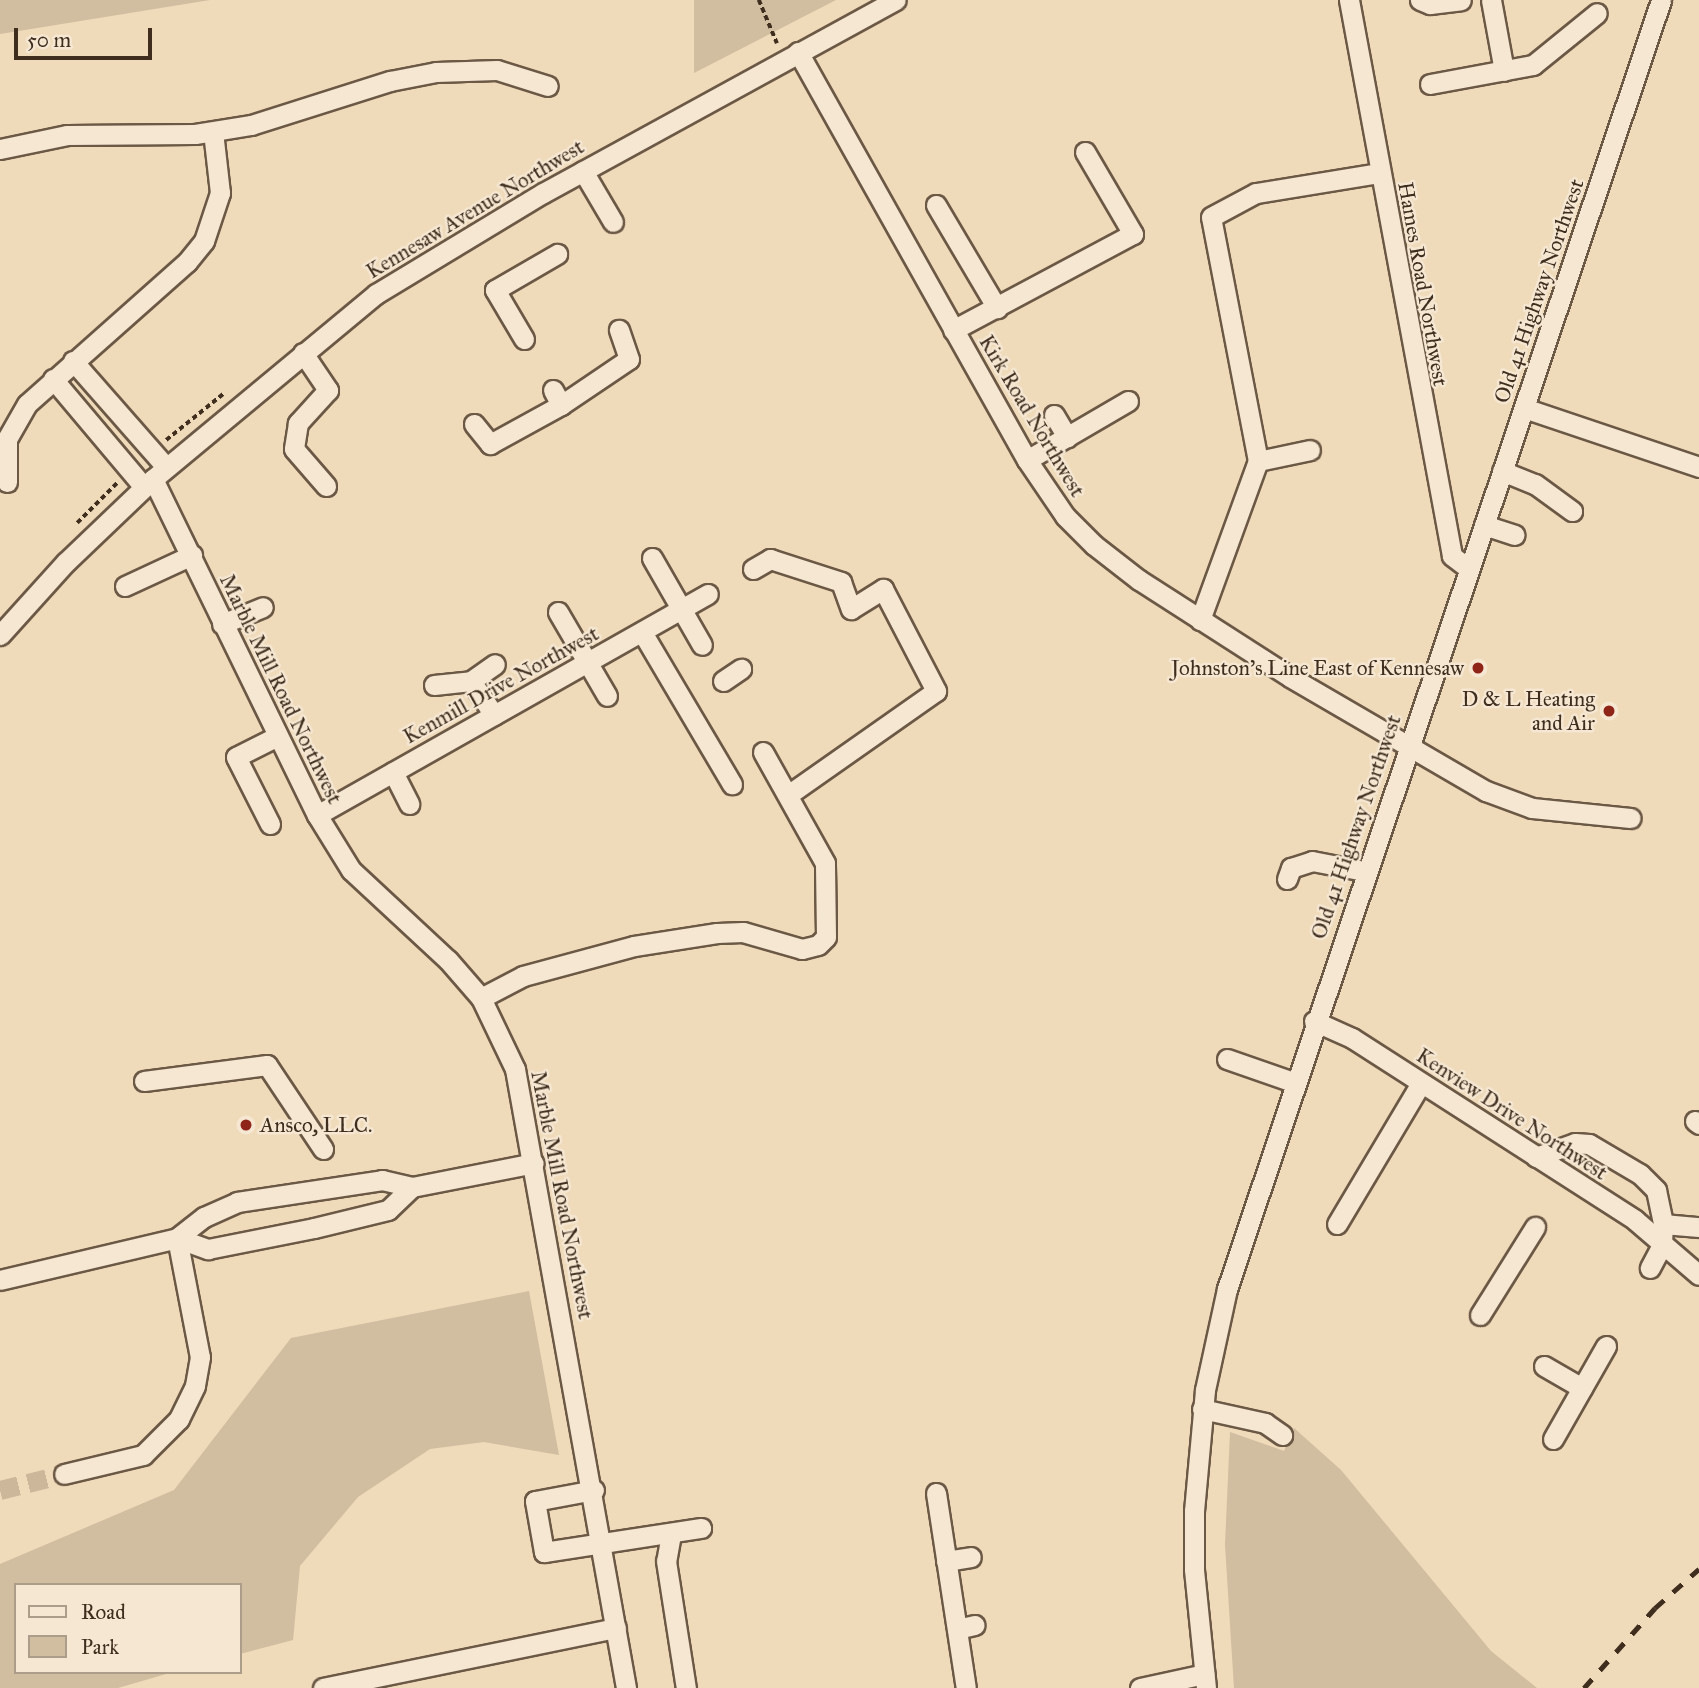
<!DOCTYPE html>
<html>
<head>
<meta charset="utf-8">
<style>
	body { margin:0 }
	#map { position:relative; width:1699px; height:1688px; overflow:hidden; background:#efdaba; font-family:"IM FELL Great Primer",serif }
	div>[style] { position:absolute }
	.green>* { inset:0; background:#d1bd9f }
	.minor-tunnel>* { height:19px; margin-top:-9.5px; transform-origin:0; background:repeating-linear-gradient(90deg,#ccb79b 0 19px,transparent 0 29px) }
	.path>* { height:3.5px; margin-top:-1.75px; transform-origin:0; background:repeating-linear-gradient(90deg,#3f2d1e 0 5px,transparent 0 8.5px) }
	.roads { filter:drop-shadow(2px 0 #6b5845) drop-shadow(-2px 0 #6b5845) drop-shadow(0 2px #6b5845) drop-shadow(0 -2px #6b5845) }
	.minor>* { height:19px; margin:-9.5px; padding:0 9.5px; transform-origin:9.5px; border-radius:9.5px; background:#f5e7d2 }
	.rail>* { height:5px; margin-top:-2.5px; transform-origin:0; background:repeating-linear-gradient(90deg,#3f2d1e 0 12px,transparent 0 24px) }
	.dots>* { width:19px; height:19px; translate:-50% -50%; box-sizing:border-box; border:4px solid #f5e7d2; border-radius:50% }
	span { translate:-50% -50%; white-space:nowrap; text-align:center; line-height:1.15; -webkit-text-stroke:5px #f5e7d2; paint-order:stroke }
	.street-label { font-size:21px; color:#3f2d1e }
	.poi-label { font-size:21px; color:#3f2d1e }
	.right { translate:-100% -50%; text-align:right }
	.left { translate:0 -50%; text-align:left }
	.legend { position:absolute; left:14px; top:1583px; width:228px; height:91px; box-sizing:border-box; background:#f5e7d2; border:2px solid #ac9d8a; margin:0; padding:9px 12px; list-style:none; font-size:21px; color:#3f2d1e }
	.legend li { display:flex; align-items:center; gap:14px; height:35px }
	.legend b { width:35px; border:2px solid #ac9d8a }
	.scale { position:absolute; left:14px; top:28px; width:138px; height:32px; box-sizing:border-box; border:4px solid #3f2d1e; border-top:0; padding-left:9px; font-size:21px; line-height:24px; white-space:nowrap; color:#3f2d1e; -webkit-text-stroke:5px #f5e7d2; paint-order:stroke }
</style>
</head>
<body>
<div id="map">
	<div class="green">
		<i style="clip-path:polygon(0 0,210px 0,0 34px)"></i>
		<i style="clip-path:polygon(694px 0,836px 0,694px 73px)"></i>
		<i style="clip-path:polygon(529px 1291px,559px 1455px,484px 1442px,430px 1449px,358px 1497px,300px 1566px,293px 1640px,240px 1654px,240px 1585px,16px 1585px,16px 1672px,173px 1672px,118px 1688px,0 1688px,0 1564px,174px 1490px,291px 1338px)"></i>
		<i style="clip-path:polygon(1294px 1428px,1341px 1470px,1491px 1651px,1537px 1688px,1234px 1688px,1225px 1545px,1230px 1432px,1284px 1451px)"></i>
	</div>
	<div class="minor-tunnel">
		<i style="left:0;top:1490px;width:66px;rotate:-14deg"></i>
	</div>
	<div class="path">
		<i style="left:759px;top:0;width:47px;rotate:67.3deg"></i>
		<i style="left:166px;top:440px;width:73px;rotate:-38.9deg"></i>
		<i style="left:77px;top:523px;width:58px;rotate:-45deg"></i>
	</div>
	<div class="roads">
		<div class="minor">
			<i style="left:1349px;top:0;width:565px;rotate:79.5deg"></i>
			<i style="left:1452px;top:556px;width:20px;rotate:37deg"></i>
			<i style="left:1420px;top:0;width:11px;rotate:22deg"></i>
			<i style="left:1430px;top:4px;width:31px;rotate:-7deg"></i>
			<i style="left:1491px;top:0;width:72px;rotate:79.6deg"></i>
			<i style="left:798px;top:52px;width:468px;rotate:60.7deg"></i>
			<i style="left:1027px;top:460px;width:68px;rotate:55.8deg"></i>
			<i style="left:1065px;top:516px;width:41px;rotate:45deg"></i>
			<i style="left:1094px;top:545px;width:57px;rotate:37.9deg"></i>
			<i style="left:1139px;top:580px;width:179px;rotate:32.7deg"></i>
			<i style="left:1290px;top:677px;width:227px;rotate:30.2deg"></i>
			<i style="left:1486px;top:791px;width:49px;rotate:20.3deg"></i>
			<i style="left:1532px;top:808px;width:99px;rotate:5.8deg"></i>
			<i style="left:1430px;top:84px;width:105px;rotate:-10.5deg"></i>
			<i style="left:1533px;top:65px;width:82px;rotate:-39.1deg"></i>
			<i style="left:0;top:149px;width:68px;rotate:-11.8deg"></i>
			<i style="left:67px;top:135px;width:128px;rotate:-0.4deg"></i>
			<i style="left:195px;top:134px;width:57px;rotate:-9.1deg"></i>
			<i style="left:251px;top:125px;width:146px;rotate:-17.6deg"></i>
			<i style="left:390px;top:81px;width:47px;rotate:-11.1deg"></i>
			<i style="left:436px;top:72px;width:61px;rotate:-1.9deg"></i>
			<i style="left:497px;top:70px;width:53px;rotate:17.4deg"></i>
			<i style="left:583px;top:171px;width:59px;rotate:59.5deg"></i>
			<i style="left:936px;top:205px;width:120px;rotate:59.4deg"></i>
			<i style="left:953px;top:330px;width:204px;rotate:-28.1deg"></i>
			<i style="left:1133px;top:234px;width:95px;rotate:-120.3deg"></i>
			<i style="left:524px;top:339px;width:57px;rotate:-120.6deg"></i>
			<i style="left:495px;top:290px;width:72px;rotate:-30.1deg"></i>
			<i style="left:303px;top:353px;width:45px;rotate:56deg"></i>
			<i style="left:328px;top:390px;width:45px;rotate:132.3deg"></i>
			<i style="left:298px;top:423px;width:26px;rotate:99deg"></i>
			<i style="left:294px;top:449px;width:49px;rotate:49.1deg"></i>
			<i style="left:73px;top:361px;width:141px;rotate:48.7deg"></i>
			<i style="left:53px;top:379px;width:141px;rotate:49.9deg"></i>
			<i style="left:561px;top:405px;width:82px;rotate:-34.1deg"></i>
			<i style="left:629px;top:359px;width:31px;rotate:-109deg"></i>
			<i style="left:1524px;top:408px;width:185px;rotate:18.6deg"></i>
			<i style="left:1054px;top:415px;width:26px;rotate:59deg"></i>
			<i style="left:474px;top:424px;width:26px;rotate:51deg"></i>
			<i style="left:490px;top:444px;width:81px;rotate:-28.8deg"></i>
			<i style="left:561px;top:405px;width:17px;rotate:-118deg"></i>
			<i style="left:1027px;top:460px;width:117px;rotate:-30.3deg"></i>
			<i style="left:1258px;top:461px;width:248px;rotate:-100.9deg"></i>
			<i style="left:1211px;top:217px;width:51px;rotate:-28.1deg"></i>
			<i style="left:1256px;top:193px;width:125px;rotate:-9.2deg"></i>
			<i style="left:1502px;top:471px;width:35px;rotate:22deg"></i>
			<i style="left:1535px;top:484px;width:46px;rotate:36.1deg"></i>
			<i style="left:153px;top:479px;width:374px;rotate:64deg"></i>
			<i style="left:317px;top:815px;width:65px;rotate:58.3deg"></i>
			<i style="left:351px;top:870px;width:132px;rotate:42.9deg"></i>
			<i style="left:448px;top:960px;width:50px;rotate:49deg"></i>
			<i style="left:481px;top:998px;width:79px;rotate:64.4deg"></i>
			<i style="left:515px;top:1069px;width:629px;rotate:79.83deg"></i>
			<i style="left:7px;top:482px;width:43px;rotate:-90deg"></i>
			<i style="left:7px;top:439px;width:40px;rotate:-60.3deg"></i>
			<i style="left:27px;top:404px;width:214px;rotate:-41.6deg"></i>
			<i style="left:187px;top:262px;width:27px;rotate:-51deg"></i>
			<i style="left:204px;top:241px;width:51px;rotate:-71.6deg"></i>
			<i style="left:220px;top:193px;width:61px;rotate:-96.5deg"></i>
			<i style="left:1484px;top:525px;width:32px;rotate:18deg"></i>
			<i style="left:652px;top:558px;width:100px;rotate:60.1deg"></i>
			<i style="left:753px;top:569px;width:20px;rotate:-30deg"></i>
			<i style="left:770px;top:559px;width:75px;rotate:17.9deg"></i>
			<i style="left:841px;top:582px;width:29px;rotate:70deg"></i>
			<i style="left:851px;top:609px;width:38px;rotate:-32deg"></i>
			<i style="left:883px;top:589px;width:115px;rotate:62.5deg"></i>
			<i style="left:936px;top:691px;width:181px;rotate:144.9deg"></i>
			<i style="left:125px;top:586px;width:74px;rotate:-24.8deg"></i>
			<i style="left:558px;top:612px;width:97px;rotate:59.7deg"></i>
			<i style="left:1200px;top:620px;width:169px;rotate:-70deg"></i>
			<i style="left:1258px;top:461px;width:53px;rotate:-11.9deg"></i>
			<i style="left:222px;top:624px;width:44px;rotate:-22.5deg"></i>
			<i style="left:642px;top:632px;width:177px;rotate:59.4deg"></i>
			<i style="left:0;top:635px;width:98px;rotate:-47.9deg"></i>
			<i style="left:66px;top:562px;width:120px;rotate:-43.7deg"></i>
			<i style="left:153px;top:479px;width:290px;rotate:-39.7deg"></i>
			<i style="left:376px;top:294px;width:195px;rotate:-31.2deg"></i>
			<i style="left:543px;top:193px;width:402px;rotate:-28.7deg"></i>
			<i style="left:471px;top:681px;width:41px;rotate:55.9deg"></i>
			<i style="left:723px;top:681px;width:22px;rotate:-34deg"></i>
			<i style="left:434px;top:685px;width:37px;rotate:-6deg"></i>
			<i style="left:471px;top:681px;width:29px;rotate:-35deg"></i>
			<i style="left:393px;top:772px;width:36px;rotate:63deg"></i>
			<i style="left:317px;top:815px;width:449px;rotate:-29.5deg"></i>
			<i style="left:270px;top:824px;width:75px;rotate:-116.9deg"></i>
			<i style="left:236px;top:757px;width:45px;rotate:-26.6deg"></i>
			<i style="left:1287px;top:879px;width:12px;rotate:-70deg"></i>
			<i style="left:1291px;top:868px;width:22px;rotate:-18deg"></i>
			<i style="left:1312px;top:861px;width:53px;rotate:10.9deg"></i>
			<i style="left:481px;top:998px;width:47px;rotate:-27.6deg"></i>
			<i style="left:523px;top:976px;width:115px;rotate:-15.1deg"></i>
			<i style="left:634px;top:946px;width:84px;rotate:-8.9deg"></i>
			<i style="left:717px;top:933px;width:26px;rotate:-2deg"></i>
			<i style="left:743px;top:932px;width:61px;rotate:16.1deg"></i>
			<i style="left:802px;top:949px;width:16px;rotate:-14deg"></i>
			<i style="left:818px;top:945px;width:11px;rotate:-45deg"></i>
			<i style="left:826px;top:937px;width:74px;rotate:-90.8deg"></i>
			<i style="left:825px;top:863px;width:127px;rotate:-119.2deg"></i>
			<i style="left:1314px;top:1021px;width:42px;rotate:24.1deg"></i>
			<i style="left:1352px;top:1038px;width:336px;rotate:32.7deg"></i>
			<i style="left:1635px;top:1220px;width:84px;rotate:40.7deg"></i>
			<i style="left:1227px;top:1059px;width:70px;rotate:19.2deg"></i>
			<i style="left:144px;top:1081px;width:124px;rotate:-7.4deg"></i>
			<i style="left:267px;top:1065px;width:101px;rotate:56.3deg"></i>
			<i style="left:1695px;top:1121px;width:5px;rotate:37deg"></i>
			<i style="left:1536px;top:1157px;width:41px;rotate:-19.7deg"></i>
			<i style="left:1575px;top:1143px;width:14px;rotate:4deg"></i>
			<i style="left:1589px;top:1144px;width:59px;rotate:30.5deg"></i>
			<i style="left:1640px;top:1174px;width:23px;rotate:45deg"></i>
			<i style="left:1656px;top:1190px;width:35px;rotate:78deg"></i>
			<i style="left:1663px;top:1224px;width:21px;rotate:93deg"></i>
			<i style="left:1662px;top:1245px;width:26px;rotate:118deg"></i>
			<i style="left:1337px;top:1224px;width:164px;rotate:-59.2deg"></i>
			<i style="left:1663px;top:1224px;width:36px;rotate:5deg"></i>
			<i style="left:177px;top:1238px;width:34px;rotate:-38deg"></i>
			<i style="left:204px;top:1217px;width:36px;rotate:-24deg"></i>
			<i style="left:237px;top:1202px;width:147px;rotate:-8.6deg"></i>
			<i style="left:382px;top:1180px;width:31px;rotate:13deg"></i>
			<i style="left:412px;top:1187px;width:124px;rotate:-11.1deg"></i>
			<i style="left:177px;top:1238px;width:33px;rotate:20deg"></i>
			<i style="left:208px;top:1249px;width:108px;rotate:-11.2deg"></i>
			<i style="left:314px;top:1228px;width:76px;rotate:-13.7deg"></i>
			<i style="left:388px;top:1210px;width:33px;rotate:-44deg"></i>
			<i style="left:0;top:1280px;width:182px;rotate:-13.3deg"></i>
			<i style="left:177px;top:1238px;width:121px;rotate:79.1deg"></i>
			<i style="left:200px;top:1357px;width:29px;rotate:100deg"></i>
			<i style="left:195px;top:1386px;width:37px;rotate:116deg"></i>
			<i style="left:179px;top:1419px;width:51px;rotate:135deg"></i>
			<i style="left:143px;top:1455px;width:81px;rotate:166.5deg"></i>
			<i style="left:1480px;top:1315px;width:104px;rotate:-58deg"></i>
			<i style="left:1544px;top:1366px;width:44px;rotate:30.1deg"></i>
			<i style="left:1202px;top:1409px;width:65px;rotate:12.5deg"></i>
			<i style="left:1265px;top:1423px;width:21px;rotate:35deg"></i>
			<i style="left:1553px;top:1439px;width:107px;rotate:-60.3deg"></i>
			<i style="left:594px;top:1490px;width:60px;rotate:169.4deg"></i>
			<i style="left:535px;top:1501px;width:52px;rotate:80deg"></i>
			<i style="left:544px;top:1552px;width:159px;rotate:-8.7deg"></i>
			<i style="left:936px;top:1493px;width:197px;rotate:81.3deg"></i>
			<i style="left:671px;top:1534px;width:27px;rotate:100deg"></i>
			<i style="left:666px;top:1561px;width:129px;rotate:81.1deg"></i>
			<i style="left:946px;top:1561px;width:25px;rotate:-9deg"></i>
			<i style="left:957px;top:1629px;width:18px;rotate:-13deg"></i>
			<i style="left:323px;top:1688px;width:299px;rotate:-11.6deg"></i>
			<i style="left:1140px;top:1688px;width:66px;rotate:-12.3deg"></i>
			<i style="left:1206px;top:1688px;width:120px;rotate:-95.8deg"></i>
			<i style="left:1194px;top:1569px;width:58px;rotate:-90deg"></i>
			<i style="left:1194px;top:1511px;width:121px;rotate:-84.8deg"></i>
			<i style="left:1205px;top:1390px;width:103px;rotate:-77.7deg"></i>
			<i style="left:1227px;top:1289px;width:1360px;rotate:-71.39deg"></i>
		</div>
	</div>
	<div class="rail">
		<i style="left:1584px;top:1688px;width:107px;rotate:-48.4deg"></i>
		<i style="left:1655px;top:1608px;width:59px;rotate:-41.6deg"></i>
	</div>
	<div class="dots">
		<i style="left:1478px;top:668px;background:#8f2418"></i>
		<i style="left:1609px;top:711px;background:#8f2418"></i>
		<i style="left:246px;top:1125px;background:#8f2418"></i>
	</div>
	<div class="street-label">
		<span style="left:475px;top:209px;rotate:-31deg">Kennesaw Avenue Northwest</span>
		<span style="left:1423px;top:284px;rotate:80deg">Hames Road Northwest</span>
		<span style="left:1539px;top:291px;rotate:-71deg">Old 41 Highway Northwest</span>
		<span style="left:1032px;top:416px;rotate:59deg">Kirk Road Northwest</span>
		<span style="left:501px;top:685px;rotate:-29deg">Kenmill Drive Northwest</span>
		<span style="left:281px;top:689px;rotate:64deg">Marble Mill Road Northwest</span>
		<span style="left:1356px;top:827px;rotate:-71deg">Old 41 Highway Northwest</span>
		<span style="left:1512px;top:1114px;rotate:33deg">Kenview Drive Northwest</span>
		<span style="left:562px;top:1195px;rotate:79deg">Marble Mill Road Northwest</span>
	</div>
	<div class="poi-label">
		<span class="right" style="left:1464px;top:668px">Johnston's Line East of Kennesaw</span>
		<span class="right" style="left:1595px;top:711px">D &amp; L Heating<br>and Air</span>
		<span class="left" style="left:260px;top:1125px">Ansco, LLC.</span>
	</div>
	<ul class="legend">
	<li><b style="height:9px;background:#f5e7d2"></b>Road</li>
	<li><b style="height:19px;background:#d1bd9f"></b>Park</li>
	</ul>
	<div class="scale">50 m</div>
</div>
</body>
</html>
